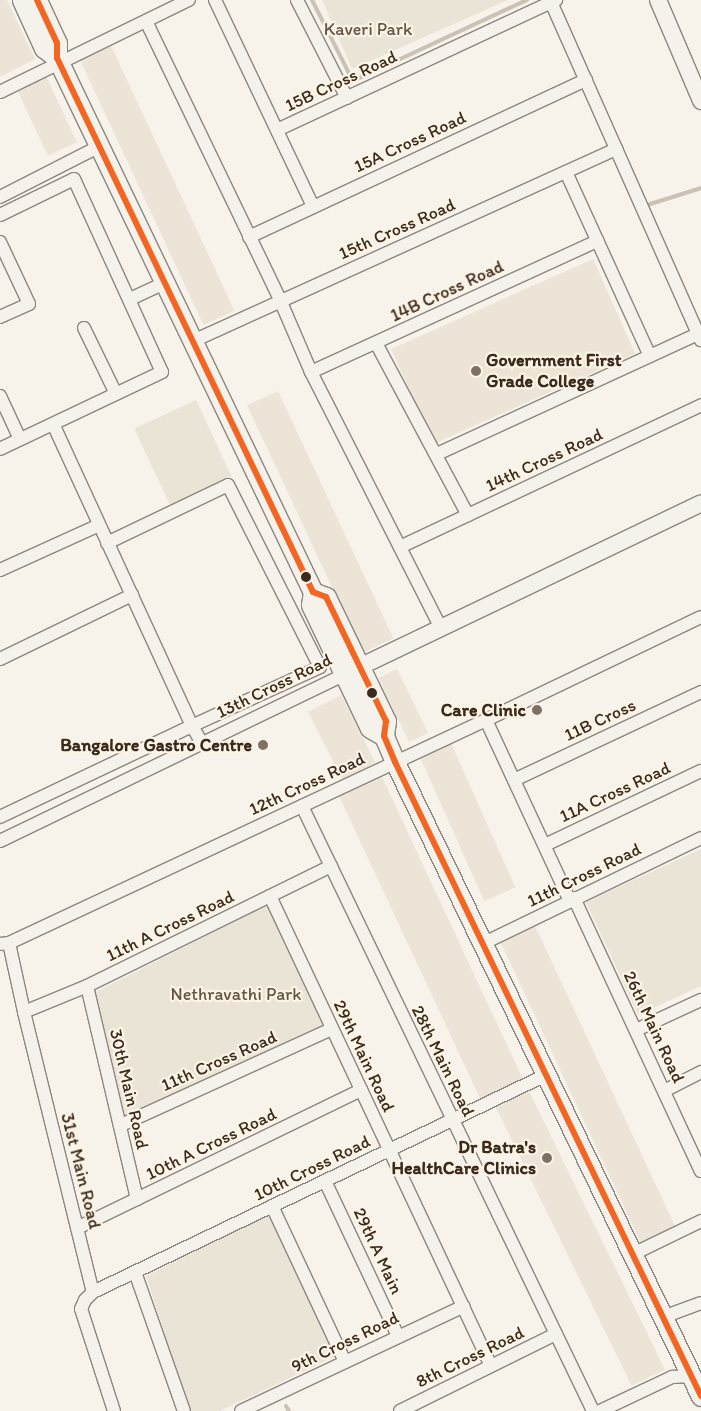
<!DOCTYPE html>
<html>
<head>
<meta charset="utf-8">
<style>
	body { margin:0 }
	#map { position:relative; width:701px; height:1411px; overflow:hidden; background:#f7f3ea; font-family:Itim,sans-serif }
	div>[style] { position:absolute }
	.built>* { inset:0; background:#ebe4d7; transform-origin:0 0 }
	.green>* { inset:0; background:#eae4d7; transform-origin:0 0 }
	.stream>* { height:4px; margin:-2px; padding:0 2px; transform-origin:2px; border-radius:2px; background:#cac2b5 }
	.roads { filter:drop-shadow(1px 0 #8b867f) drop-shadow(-1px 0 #8b867f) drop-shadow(0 1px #8b867f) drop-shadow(0 -1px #8b867f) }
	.minor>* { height:12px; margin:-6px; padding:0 6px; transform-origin:6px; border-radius:6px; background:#f5f2ec }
	.tertiary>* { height:16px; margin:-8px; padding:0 8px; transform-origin:8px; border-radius:8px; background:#f5f2ec }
	.secondary>* { height:19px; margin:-9.5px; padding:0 9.5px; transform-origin:9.5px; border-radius:9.5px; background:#f5f2ec }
	.bus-1>* { height:6px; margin:-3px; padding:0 3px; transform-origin:3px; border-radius:3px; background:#f26522 }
	.dots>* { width:14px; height:14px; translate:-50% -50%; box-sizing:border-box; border:2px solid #fcf5e5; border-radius:50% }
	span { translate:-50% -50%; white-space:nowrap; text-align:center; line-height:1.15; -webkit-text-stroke:4.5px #fcf5e5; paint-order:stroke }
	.park-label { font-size:18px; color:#645648 }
	.street-label { font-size:18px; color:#3b2a1e }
	.poi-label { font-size:18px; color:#3b2a1e; font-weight:700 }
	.left { translate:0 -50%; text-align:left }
	.right { translate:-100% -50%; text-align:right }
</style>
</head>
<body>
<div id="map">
	<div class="built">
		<i style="clip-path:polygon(0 0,7px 0,35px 59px,0 77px)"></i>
		<i style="left:111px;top:46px;width:292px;height:34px;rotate:65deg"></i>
		<i style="left:46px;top:76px;width:73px;height:32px;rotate:65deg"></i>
		<i style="left:593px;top:259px;width:104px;height:221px;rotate:66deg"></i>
		<i style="left:278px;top:391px;width:273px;height:34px;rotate:65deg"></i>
		<i style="left:397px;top:669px;width:71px;height:21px;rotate:64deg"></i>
		<i style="left:341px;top:695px;width:76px;height:37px;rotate:63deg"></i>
		<i style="left:451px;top:743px;width:158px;height:34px;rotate:66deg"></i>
		<i style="left:382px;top:777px;width:334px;height:47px;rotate:65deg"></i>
		<i style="left:535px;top:926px;width:332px;height:38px;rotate:65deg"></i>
		<i style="left:529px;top:1091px;width:310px;height:37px;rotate:64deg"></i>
	</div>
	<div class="green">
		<i style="clip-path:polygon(322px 0,508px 0,352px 69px)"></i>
		<i style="left:196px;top:400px;width:84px;height:68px;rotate:65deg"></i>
		<i style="clip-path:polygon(701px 849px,701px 986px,638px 1015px,586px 902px)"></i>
		<i style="clip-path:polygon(268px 904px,323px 1025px,125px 1116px,94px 993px)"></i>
		<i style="clip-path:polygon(269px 1214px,336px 1356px,220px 1411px,189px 1411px,146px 1276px)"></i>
	</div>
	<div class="stream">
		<i style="left:312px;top:0;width:91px;rotate:63.2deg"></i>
		<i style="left:353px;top:81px;width:192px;rotate:-25deg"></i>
		<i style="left:644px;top:206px;width:60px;rotate:-17.5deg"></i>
		<i style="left:286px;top:1406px;width:6px;rotate:59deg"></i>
	</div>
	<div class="roads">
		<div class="minor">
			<i style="left:215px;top:0;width:228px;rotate:64.6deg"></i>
			<i style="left:297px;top:0;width:110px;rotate:63deg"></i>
			<i style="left:551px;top:2px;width:370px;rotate:66.1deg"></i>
			<i style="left:146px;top:21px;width:310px;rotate:64.3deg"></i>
			<i style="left:280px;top:300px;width:78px;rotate:66.7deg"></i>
			<i style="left:311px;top:372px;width:287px;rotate:63.1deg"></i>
			<i style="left:0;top:92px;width:210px;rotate:-26deg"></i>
			<i style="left:277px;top:130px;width:308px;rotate:-25deg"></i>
			<i style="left:566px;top:172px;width:202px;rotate:65.5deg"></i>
			<i style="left:0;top:197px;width:112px;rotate:-27deg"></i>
			<i style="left:0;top:215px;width:82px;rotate:-25.9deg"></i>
			<i style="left:74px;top:179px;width:212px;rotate:65.5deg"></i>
			<i style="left:162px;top:372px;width:179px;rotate:154.6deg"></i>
			<i style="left:249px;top:237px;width:372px;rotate:-25deg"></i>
			<i style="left:0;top:242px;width:68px;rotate:64.9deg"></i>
			<i style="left:29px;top:304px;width:32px;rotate:156deg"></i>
			<i style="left:130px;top:299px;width:38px;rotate:-25deg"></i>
			<i style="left:84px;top:328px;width:73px;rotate:64.1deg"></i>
			<i style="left:193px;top:341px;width:465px;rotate:-24.4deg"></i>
			<i style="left:376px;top:343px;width:195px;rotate:61.9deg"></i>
			<i style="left:311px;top:372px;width:315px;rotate:-24.6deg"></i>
			<i style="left:0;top:396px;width:47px;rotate:65.1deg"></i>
			<i style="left:437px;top:454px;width:287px;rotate:-24.7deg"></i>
			<i style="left:107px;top:543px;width:134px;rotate:-25.6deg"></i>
			<i style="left:228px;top:485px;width:204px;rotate:63.2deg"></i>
			<i style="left:320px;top:667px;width:141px;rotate:155.3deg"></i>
			<i style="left:192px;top:726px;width:20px;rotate:60deg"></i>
			<i style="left:402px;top:546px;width:331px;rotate:-25.2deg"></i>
			<i style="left:0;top:570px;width:109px;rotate:-24.4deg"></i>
			<i style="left:0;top:659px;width:147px;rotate:-25.9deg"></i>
			<i style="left:486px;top:720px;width:200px;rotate:65.1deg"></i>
			<i style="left:514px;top:780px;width:207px;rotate:-25.2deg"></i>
			<i style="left:302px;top:806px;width:671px;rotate:64.31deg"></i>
			<i style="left:0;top:817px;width:212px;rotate:-25.4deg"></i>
			<i style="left:192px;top:726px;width:332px;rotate:-114.7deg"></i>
			<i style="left:0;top:841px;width:383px;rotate:-25.8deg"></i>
			<i style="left:545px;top:845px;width:173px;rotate:-25.4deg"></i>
			<i style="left:270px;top:896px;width:519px;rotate:64.82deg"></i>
			<i style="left:574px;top:898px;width:301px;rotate:65.1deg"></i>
			<i style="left:9px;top:943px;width:527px;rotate:-25.06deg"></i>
			<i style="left:486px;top:720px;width:238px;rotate:-25.6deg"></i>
			<i style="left:0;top:944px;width:9px;rotate:-6deg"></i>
			<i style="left:9px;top:943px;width:71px;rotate:77.7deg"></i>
			<i style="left:24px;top:1012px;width:288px;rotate:76.2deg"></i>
			<i style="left:482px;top:944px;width:243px;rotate:-25.8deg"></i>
			<i style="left:87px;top:986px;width:219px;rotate:76.8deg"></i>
			<i style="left:24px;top:1012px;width:68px;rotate:-22.4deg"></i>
			<i style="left:87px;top:986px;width:272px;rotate:-26.2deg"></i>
			<i style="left:636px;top:1030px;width:72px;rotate:-24.8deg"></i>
			<i style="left:664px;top:1091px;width:42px;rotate:-27.2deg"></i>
			<i style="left:121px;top:1125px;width:232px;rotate:-24.5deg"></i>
			<i style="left:325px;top:1181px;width:171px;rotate:64.8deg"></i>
			<i style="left:272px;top:1206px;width:172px;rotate:64.9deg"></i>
			<i style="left:77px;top:1228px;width:316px;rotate:-25.9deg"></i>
			<i style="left:633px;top:1254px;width:76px;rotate:-25.9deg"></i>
			<i style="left:135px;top:1272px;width:147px;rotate:70.6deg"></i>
			<i style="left:663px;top:1317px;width:40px;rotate:-20.2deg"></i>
			<i style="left:114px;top:1411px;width:107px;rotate:-107.9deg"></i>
			<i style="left:81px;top:1309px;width:10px;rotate:-66deg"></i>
			<i style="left:85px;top:1300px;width:11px;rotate:-45deg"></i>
			<i style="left:93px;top:1292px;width:502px;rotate:-25.6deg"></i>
			<i style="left:241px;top:1411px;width:246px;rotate:-25.2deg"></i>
			<i style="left:400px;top:1411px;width:174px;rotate:-26.3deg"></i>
			<i style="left:600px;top:1411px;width:80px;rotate:-25.3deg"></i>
			<i style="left:672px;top:1377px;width:19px;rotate:-3deg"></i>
		</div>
		<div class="tertiary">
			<i style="left:658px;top:0;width:110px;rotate:66.9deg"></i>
			<i style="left:349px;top:672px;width:390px;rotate:-25.6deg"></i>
		</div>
		<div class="secondary">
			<i style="left:22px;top:0;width:53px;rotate:65.4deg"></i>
			<i style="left:44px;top:48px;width:16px;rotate:38deg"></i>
			<i style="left:37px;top:0;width:47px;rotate:65.1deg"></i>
			<i style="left:57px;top:43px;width:15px;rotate:90deg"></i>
			<i style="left:57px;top:58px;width:592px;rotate:64.39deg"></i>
			<i style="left:313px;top:592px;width:13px;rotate:99deg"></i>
			<i style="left:311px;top:605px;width:136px;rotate:64.4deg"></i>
			<i style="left:370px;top:728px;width:16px;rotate:30deg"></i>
			<i style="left:313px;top:592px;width:14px;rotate:21deg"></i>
			<i style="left:326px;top:597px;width:138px;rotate:64.2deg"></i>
			<i style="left:386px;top:721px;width:15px;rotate:98deg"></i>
			<i style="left:384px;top:736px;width:28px;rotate:67deg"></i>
			<i style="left:395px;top:762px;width:704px;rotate:64.24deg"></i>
		</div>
	</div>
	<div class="bus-1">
		<i style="left:37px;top:0;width:47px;rotate:65.1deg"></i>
		<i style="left:57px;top:43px;width:15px;rotate:90deg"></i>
		<i style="left:57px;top:58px;width:592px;rotate:64.39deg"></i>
		<i style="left:313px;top:592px;width:14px;rotate:21deg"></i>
		<i style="left:326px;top:597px;width:138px;rotate:64.2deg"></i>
		<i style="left:386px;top:721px;width:15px;rotate:98deg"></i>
		<i style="left:384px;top:736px;width:28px;rotate:67deg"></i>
		<i style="left:395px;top:762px;width:704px;rotate:64.24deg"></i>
	</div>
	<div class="dots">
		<i style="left:476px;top:371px;background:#7d7065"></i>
		<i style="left:306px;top:577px;background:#3b2a1e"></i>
		<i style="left:372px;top:693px;background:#3b2a1e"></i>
		<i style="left:537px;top:710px;background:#7d7065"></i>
		<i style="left:263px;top:745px;background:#7d7065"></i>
		<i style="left:547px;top:1158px;background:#7d7065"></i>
	</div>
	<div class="park-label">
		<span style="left:368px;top:29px">Kaveri Park</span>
		<span style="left:236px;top:994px">Nethravathi Park</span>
	</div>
	<div class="street-label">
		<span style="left:341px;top:81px;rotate:-25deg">15B Cross Road</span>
		<span style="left:410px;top:142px;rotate:-25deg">15A Cross Road</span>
		<span style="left:397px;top:229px;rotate:-24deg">15th Cross Road</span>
		<span style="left:447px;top:291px;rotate:-25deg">14B Cross Road</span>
		<span style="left:544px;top:460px;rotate:-25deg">14th Cross Road</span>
		<span style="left:274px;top:686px;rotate:-26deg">13th Cross Road</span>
		<span style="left:600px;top:720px;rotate:-25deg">11B Cross</span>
		<span style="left:307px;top:784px;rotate:-25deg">12th Cross Road</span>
		<span style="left:615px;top:792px;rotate:-25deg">11A Cross Road</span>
		<span style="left:584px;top:875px;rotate:-26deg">11th Cross Road</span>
		<span style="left:170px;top:926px;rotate:-26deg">11th A Cross Road</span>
		<span style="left:654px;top:1027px;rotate:65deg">26th Main Road</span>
		<span style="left:364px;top:1056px;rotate:65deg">29th Main Road</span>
		<span style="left:219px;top:1061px;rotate:-24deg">11th Cross Road</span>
		<span style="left:443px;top:1061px;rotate:64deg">28th Main Road</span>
		<span style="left:129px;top:1089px;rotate:77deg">30th Main Road</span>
		<span style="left:211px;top:1144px;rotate:-26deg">10th A Cross Road</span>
		<span style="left:312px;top:1168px;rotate:-26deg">10th Cross Road</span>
		<span style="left:81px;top:1171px;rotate:76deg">31st Main Road</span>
		<span style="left:378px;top:1251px;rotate:65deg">29th A Main</span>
		<span style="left:345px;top:1342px;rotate:-26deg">9th Cross Road</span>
		<span style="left:470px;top:1357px;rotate:-26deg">8th Cross Road</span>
	</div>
	<div class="poi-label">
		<span class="left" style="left:486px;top:371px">Government First<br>Grade College</span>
		<span class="right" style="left:526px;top:710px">Care Clinic</span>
		<span class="right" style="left:252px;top:745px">Bangalore Gastro Centre</span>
		<span class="right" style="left:536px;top:1158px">Dr Batra's<br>HealthCare Clinics</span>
	</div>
</div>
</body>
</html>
